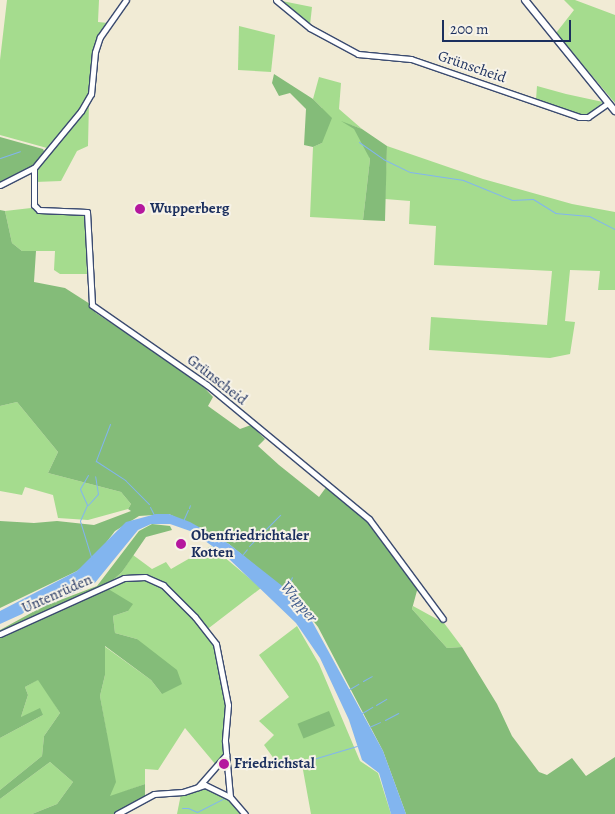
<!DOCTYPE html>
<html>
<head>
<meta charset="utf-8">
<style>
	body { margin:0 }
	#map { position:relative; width:615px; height:814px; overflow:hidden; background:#f1ebd5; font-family:Alegreya,serif }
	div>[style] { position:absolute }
	.green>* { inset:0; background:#a5dc8e }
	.forest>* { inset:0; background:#84bc79; transform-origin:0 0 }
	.water>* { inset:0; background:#82b5ef }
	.stream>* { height:1px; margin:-0.5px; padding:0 0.5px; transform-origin:0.5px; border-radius:0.5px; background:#82b5ef }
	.roads { filter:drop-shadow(1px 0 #3b4b70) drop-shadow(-1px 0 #3b4b70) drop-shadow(0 1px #3b4b70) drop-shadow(0 -1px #3b4b70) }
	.minor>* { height:5px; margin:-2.5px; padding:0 2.5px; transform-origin:2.5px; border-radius:2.5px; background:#fff }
	.tertiary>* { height:6px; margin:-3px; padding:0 3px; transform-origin:3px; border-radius:3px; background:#fff }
	.dots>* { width:14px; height:14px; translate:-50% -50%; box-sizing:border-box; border:2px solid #f7f3e8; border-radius:50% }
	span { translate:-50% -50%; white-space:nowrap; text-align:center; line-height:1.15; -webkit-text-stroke:4px #f7f3e8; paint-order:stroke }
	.street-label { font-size:15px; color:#1b2f5e }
	.poi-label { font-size:15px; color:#1b2f5e; font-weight:700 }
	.left { translate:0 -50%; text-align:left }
	.water-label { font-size:16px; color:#3a578a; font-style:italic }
	.scale { position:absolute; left:442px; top:20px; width:129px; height:22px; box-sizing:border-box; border:2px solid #1b2f5e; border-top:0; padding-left:6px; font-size:15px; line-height:18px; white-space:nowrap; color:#1b2f5e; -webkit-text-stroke:4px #f7f3e8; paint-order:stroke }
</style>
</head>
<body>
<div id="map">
	<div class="green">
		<i style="clip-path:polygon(7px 0,99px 0,98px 22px,108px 23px,93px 51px,88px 94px,81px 107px,47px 148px,0 135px,0 60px)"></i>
		<i style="clip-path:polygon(564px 0,575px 0,615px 15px,615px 103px,556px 33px,574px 10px)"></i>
		<i style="clip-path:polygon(282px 1px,312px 7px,310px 25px)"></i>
		<i style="clip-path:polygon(239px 26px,275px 35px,271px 72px,238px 70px)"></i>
		<i style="clip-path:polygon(319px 77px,341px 83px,339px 109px,362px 129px,351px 125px,359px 131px,370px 159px,363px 220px,310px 217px,313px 147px,322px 143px,322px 108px,313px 99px)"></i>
		<i style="clip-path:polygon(537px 86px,566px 94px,603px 102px,588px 115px,580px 115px,536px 100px)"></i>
		<i style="clip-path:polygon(89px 102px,88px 146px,77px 151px,61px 181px,35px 182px,36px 170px)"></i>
		<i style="clip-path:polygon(387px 146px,483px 179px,572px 204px,615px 212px,615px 290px,598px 290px,600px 271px,570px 270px,565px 321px,575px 322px,570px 354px,550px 358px,429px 350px,431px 317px,547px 325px,552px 271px,434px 265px,436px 226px,409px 224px,410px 201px,385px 199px)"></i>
		<i style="clip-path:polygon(31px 208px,39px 213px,85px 215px,87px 274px,60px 274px,54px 270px,55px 251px,22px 251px,12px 243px,5px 211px)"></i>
		<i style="clip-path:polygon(17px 402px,58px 452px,48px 473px,121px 492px,131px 504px,128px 509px,88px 520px,58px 518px,53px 495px,25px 487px,22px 495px,0 491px,0 406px)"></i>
		<i style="clip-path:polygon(211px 546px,261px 588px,205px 631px,213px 642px,226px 711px,223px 757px,216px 765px,185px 728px,158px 770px,145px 769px,145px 784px,110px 797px,107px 736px,100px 696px,105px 675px,104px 646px,151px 680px,162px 694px,137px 639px,115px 633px,113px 616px,128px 611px,105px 587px,122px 572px,133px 555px,152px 569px,166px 562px,171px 569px)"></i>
		<i style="clip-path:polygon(413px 606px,444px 623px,462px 647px,447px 648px,412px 609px)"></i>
		<i style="clip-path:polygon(297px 626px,319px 664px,360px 761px,378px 773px,391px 814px,311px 814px,301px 759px,277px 763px,264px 745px,274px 735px,259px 721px,289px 697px,259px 655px)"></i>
		<i style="clip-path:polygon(39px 679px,60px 713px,44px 736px,42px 756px,0 790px,0 738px,43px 715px,21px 717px,28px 695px,25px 687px)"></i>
		<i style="clip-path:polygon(50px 762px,73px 782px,57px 804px,32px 814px,0 814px,0 799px)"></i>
		<i style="clip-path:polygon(205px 788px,230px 801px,242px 814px,177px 814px,181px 794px)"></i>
	</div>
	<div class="forest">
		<i style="clip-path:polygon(274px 74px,313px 99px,332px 118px,322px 143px,313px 147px,304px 145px,306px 109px,290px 93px,279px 96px,272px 83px)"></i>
		<i style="clip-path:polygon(341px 121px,362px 129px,387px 146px,385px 221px,363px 220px,370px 159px,354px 129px)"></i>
		<i style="clip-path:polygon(0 137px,43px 149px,45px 153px,32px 166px,0 183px)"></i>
		<i style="clip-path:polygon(0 210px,5px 211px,12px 243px,22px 251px,36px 251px,34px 282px,65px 288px,90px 304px,96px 313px,196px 379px,213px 397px,208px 406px,240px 429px,251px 425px,265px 439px,258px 446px,279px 465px,319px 497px,327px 486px,368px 520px,418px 587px,412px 609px,447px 648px,462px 647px,497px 704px,512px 736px,539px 772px,547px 775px,572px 758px,586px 776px,615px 757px,615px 814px,406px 814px,383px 751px,318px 627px,297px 600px,229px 544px,169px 514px,139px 516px,115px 531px,95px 557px,77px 571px,0 608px,0 521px,34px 523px,57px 521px,94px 525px,131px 511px,128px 509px,131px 504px,121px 492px,48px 473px,58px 452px,17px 402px,0 406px)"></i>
		<i style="clip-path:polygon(152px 524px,170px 526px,172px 530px,146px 537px,122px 572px,105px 587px,133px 604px,128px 611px,113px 616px,115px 633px,137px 639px,177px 670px,182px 684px,162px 694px,151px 680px,105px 646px,105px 675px,100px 696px,116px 782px,110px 796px,145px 784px,145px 799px,122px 814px,32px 814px,57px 804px,73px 782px,50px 762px,0 799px,0 790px,42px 756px,44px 736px,60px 713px,38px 680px,25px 687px,28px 695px,21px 717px,40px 708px,43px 715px,0 738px,0 630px,42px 607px,97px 586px,139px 531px)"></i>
		<i style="left:329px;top:711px;width:16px;height:34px;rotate:68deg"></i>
	</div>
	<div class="water">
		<i style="clip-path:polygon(156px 514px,169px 514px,190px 522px,229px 544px,281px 585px,307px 612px,383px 751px,406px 814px,391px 814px,379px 773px,362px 760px,349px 720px,320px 658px,296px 623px,227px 557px,193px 532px,170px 524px,151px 524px,138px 530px,94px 584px,40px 608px,29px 608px,22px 614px,0 624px,0 611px,77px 571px,126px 522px)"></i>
	</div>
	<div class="stream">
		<i style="left:359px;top:142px;width:29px;rotate:35deg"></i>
		<i style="left:383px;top:159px;width:30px;rotate:26deg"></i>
		<i style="left:410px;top:172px;width:54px;rotate:8.6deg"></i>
		<i style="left:463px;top:180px;width:53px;rotate:22.2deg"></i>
		<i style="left:512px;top:200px;width:21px;rotate:-3deg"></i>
		<i style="left:533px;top:199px;width:26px;rotate:32deg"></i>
		<i style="left:555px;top:213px;width:34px;rotate:5deg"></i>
		<i style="left:589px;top:216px;width:29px;rotate:27deg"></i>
		<i style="left:0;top:158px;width:21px;rotate:-19deg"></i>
		<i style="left:110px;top:424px;width:40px;rotate:111deg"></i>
		<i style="left:96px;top:461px;width:35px;rotate:33deg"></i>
		<i style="left:125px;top:480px;width:34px;rotate:45deg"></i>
		<i style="left:88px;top:475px;width:16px;rotate:120deg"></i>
		<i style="left:80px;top:489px;width:17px;rotate:66deg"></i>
		<i style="left:87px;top:505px;width:17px;rotate:114deg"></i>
		<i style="left:80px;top:521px;width:41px;rotate:72.9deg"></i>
		<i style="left:88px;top:505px;width:15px;rotate:-48deg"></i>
		<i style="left:98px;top:494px;width:18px;rotate:-99deg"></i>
		<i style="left:150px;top:507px;width:9px;rotate:63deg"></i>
		<i style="left:189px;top:508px;width:3px;rotate:-72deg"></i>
		<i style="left:183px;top:521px;width:12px;rotate:-66deg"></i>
		<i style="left:249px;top:546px;width:44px;rotate:-45deg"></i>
		<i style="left:243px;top:554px;width:6px;rotate:-51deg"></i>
		<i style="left:286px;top:590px;width:14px;rotate:-65deg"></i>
		<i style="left:363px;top:681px;width:10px;rotate:-29deg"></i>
		<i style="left:348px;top:690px;width:12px;rotate:-31deg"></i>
		<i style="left:376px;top:705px;width:12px;rotate:-31deg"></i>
		<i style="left:362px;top:713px;width:12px;rotate:-31deg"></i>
		<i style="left:385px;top:720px;width:15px;rotate:-28deg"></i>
		<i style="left:369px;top:727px;width:12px;rotate:-24deg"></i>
		<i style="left:283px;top:768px;width:77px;rotate:-16.6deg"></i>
		<i style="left:182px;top:808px;width:6px"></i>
		<i style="left:188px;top:808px;width:10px;rotate:24deg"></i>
		<i style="left:197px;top:812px;width:29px;rotate:-27deg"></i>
	</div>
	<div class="roads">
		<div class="minor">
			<i style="left:276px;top:0;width:44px;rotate:39.5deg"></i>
			<i style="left:310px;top:28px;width:55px;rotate:28.4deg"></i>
			<i style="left:358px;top:54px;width:53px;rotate:5.4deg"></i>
			<i style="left:411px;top:59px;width:178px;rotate:19deg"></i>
			<i style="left:579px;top:117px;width:9px"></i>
			<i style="left:588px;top:117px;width:24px;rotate:-35deg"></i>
			<i style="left:34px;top:168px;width:37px;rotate:90deg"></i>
			<i style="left:34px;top:205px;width:7px;rotate:45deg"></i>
			<i style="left:39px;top:210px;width:48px;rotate:2.4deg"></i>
			<i style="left:87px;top:212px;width:93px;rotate:86.9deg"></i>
			<i style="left:92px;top:305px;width:140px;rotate:34.8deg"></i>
			<i style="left:207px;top:385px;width:210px;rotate:39.6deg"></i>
			<i style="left:369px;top:519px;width:124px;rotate:53.5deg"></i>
			<i style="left:0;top:185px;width:38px;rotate:-27deg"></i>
			<i style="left:34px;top:168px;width:74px;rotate:-50.5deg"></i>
			<i style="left:81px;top:111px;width:20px;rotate:-60deg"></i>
			<i style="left:91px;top:94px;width:42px;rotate:-84.6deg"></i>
			<i style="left:95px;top:52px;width:16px;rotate:-72deg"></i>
			<i style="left:100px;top:37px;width:45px;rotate:-54.9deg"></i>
			<i style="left:0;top:634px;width:136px;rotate:-24.3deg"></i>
			<i style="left:124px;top:578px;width:21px;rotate:-3deg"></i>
			<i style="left:145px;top:577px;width:20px;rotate:24deg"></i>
			<i style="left:163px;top:585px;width:45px;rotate:45deg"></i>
			<i style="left:195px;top:617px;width:34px;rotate:52deg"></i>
			<i style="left:216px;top:644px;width:62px;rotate:78.9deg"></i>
			<i style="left:228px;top:705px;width:36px;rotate:95deg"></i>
			<i style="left:225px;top:741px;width:56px;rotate:84.9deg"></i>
			<i style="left:198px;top:787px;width:43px;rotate:-48.8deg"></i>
			<i style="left:117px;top:814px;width:42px;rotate:-28.4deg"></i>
			<i style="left:154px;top:794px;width:29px;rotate:-4deg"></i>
			<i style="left:183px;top:792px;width:23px;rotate:-18deg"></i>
			<i style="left:205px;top:785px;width:28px;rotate:26deg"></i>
			<i style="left:230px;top:797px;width:23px;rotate:49deg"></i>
		</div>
		<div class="tertiary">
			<i style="left:525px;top:0;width:143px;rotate:51deg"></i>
		</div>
	</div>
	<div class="dots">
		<i style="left:140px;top:209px;background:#b5179e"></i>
		<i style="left:181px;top:544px;background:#b5179e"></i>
		<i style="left:224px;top:764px;background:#b5179e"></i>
	</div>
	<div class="street-label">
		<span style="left:472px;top:67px;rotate:19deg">Grünscheid</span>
		<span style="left:217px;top:380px;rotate:38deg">Grünscheid</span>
		<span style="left:57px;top:594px;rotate:-24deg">Untenrüden</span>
	</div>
	<div class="poi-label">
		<span class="left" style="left:150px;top:209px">Wupperberg</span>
		<span class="left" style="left:191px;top:544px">Obenfriedrichtaler<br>Kotten</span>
		<span class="left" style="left:234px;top:764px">Friedrichstal</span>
	</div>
	<div class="water-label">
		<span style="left:299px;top:602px;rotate:50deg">Wupper</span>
	</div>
	<div class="scale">200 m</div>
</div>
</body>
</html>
